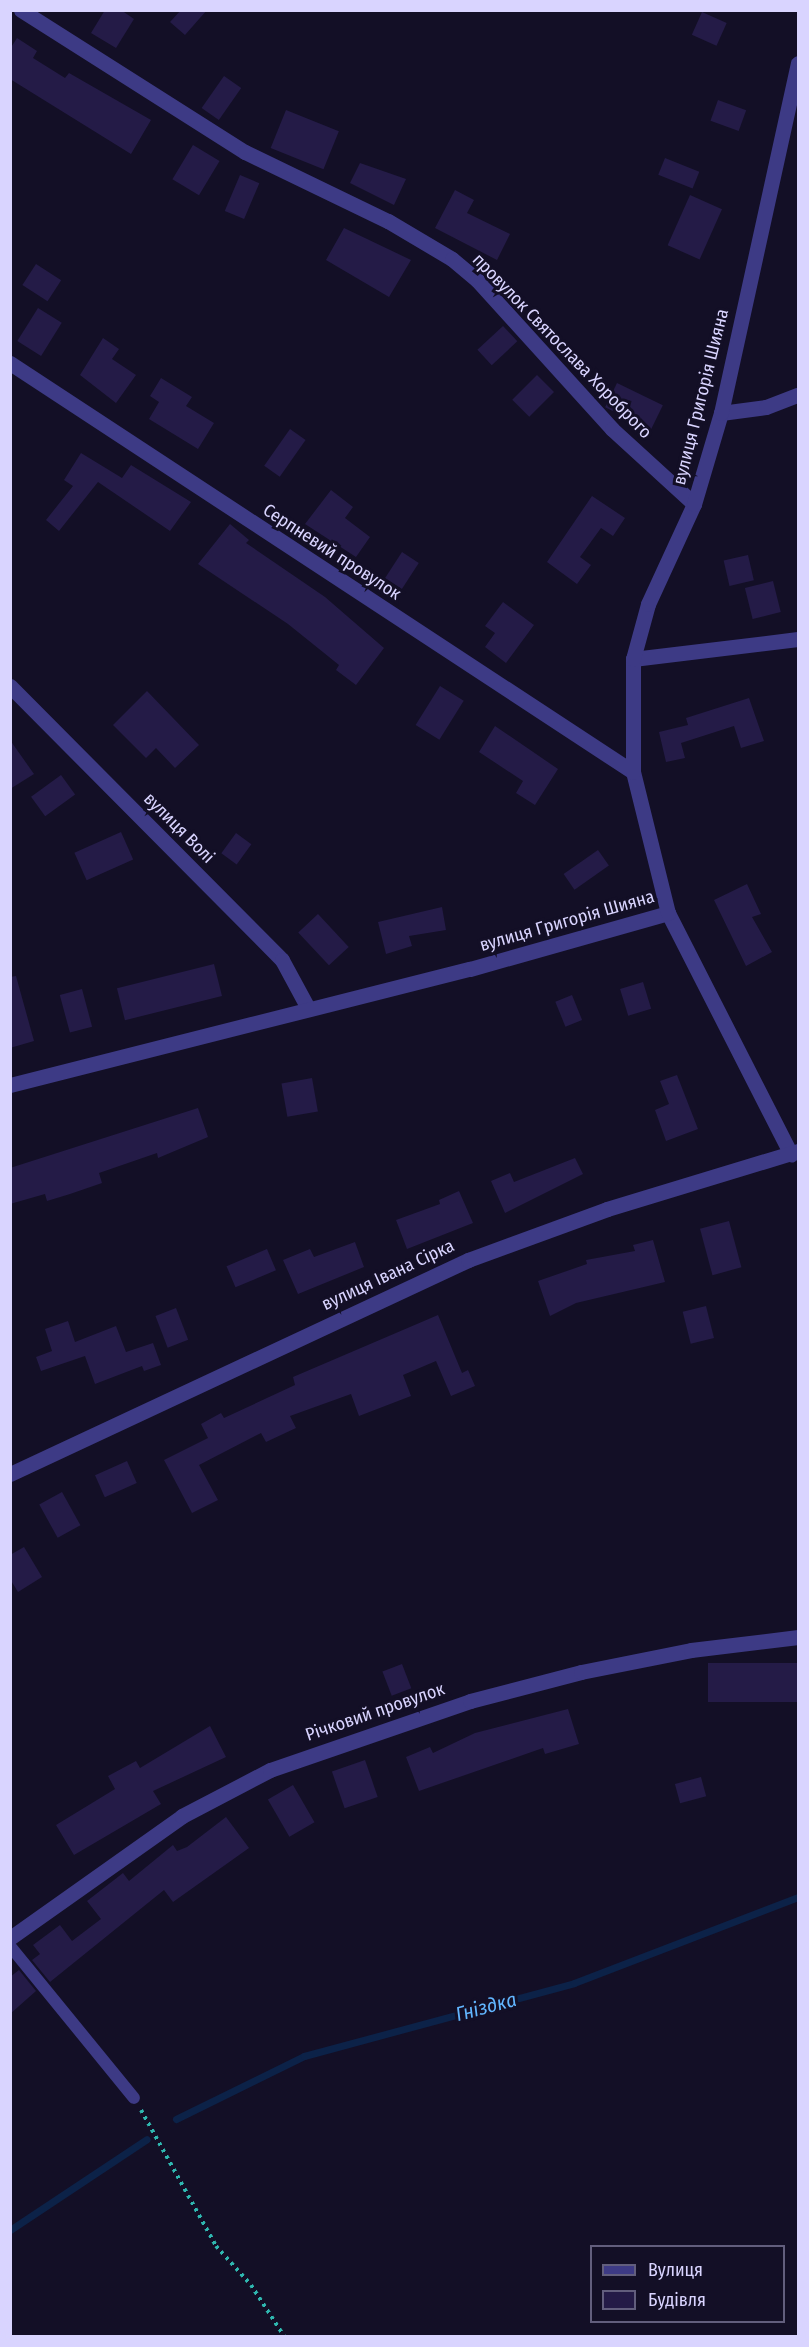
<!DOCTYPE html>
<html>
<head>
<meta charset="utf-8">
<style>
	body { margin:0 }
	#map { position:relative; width:809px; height:2347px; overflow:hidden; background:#130f26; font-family:"Fira Sans Condensed",sans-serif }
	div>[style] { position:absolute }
	.stream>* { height:7px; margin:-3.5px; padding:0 3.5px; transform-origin:3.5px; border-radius:3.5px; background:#0c2248 }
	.building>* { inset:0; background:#241b47; transform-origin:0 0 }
	.path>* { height:4px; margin-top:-2px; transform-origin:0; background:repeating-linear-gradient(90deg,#2fb8b0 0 3px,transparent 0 7.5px) }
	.service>* { height:12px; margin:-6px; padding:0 6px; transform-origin:6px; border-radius:6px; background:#3d3a85 }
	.minor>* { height:15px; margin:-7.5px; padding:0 7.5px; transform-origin:7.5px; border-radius:7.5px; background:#3d3a85 }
	.tertiary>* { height:15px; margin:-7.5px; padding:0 7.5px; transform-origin:7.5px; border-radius:7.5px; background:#3d3a85 }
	span { translate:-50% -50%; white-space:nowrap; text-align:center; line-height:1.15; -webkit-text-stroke:6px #130f26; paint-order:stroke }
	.street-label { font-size:18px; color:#d9d4ff }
	.water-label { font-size:20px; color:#62b6ff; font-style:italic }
	.frame { position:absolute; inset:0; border:12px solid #d9d4ff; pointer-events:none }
	.legend { position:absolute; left:590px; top:2245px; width:195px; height:78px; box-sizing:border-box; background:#130f26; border:2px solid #625e7d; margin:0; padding:8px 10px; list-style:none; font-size:18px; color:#d9d4ff }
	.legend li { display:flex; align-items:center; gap:12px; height:30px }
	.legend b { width:30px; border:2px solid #625e7d }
</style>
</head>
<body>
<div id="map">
	<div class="stream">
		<i style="left:176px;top:2119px;width:143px;rotate:-26.2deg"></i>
		<i style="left:304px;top:2056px;width:280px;rotate:-15.1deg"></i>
		<i style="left:574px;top:1983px;width:240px;rotate:-21deg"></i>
		<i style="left:10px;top:2230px;width:164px;rotate:-33.6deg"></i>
	</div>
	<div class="building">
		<i style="clip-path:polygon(105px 10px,121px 10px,134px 19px,116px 48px,91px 33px)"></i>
		<i style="clip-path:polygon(181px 10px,207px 10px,185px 35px,170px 22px)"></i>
		<i style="left:702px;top:12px;width:27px;height:25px;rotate:24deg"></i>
		<i style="clip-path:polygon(17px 38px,37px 51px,33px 58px,65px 78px,69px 73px,151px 120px,131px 154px,10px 79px,10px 49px)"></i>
		<i style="left:224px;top:76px;width:21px;height:39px;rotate:35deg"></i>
		<i style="left:718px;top:100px;width:30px;height:22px;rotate:20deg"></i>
		<i style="left:286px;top:110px;width:57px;height:41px;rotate:22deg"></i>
		<i style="left:193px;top:145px;width:31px;height:40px;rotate:31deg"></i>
		<i style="left:665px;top:158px;width:37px;height:18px;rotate:22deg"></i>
		<i style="clip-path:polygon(360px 163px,406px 179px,394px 205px,350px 183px)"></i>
		<i style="left:240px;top:175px;width:21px;height:39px;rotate:23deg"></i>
		<i style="clip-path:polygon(455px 190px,474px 200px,467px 213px,510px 234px,497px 260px,435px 228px)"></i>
		<i style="left:690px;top:195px;width:35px;height:55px;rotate:24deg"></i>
		<i style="clip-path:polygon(344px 228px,411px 260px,389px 297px,326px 260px)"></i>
		<i style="left:36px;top:264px;width:30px;height:25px;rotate:33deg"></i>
		<i style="left:38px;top:308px;width:28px;height:39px;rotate:32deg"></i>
		<i style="left:503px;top:326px;width:21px;height:35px;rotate:47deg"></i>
		<i style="clip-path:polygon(103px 338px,119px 349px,112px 359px,136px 375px,116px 403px,80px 375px)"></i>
		<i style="left:537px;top:375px;width:24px;height:35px;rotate:45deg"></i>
		<i style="clip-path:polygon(161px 378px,192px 397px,186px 406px,214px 423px,198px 449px,149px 419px,159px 402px,150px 396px)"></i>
		<i style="left:617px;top:383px;width:51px;height:27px;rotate:26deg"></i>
		<i style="left:290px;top:429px;width:19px;height:45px;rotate:35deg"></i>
		<i style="clip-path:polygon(81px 453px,122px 478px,131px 465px,191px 502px,170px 531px,98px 482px,59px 531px,46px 520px,73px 486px,64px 480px)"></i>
		<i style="clip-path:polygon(331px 490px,353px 507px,345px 518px,370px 537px,356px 557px,305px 524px)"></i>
		<i style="clip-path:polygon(592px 496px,625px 518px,613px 536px,601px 528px,580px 557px,591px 565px,577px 584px,547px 562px)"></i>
		<i style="clip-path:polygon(230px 524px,249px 540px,246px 543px,325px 597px,384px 648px,356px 685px,336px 670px,339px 665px,288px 624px,198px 564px)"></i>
		<i style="left:402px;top:552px;width:20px;height:31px;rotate:33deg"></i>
		<i style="left:748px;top:555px;width:26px;height:25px;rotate:77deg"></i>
		<i style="left:773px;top:581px;width:32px;height:29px;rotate:76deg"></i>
		<i style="clip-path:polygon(503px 602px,534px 625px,506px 663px,485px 647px,495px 633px,485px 626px)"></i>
		<i style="left:440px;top:686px;width:28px;height:46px;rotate:32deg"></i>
		<i style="clip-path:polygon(147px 691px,199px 745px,175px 768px,156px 748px,146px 758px,113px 725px)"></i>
		<i style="clip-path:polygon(749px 698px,764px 741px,741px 748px,734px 726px,681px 743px,685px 758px,666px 762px,659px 732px,688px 725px,686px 718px)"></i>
		<i style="clip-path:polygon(495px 726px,558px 769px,535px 805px,516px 793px,523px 781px,479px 752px)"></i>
		<i style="clip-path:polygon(10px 740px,34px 774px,10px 789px)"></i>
		<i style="left:61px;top:775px;width:24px;height:37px;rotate:54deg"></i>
		<i style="left:121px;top:832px;width:30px;height:51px;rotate:66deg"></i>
		<i style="left:236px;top:833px;width:19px;height:25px;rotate:36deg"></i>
		<i style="left:598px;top:850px;width:19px;height:42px;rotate:55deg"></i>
		<i style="clip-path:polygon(747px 884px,761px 914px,752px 917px,772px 952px,746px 966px,714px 900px)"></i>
		<i style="clip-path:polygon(442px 907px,446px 930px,409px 936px,412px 946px,386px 954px,378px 922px)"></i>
		<i style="left:318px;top:914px;width:45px;height:27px;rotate:47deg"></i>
		<i style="left:214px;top:964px;width:33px;height:100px;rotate:76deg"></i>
		<i style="clip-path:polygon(16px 976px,34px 1041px,10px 1048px,10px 977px)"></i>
		<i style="left:643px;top:982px;width:28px;height:24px;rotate:73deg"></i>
		<i style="left:82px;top:989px;width:39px;height:23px;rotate:75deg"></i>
		<i style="left:572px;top:995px;width:27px;height:18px;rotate:68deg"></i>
		<i style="clip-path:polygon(677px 1075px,698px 1129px,666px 1141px,655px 1110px,669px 1104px,660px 1081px)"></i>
		<i style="left:312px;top:1078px;width:34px;height:31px;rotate:80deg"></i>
		<i style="clip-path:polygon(198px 1108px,208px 1137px,158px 1158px,157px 1153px,99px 1173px,102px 1183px,70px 1194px,47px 1201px,45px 1194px,10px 1204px,10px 1168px)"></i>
		<i style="clip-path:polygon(575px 1158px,583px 1174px,505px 1213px,491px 1181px,510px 1173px,514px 1182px)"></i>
		<i style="clip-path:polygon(459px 1191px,473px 1223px,407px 1249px,396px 1220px,440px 1204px,439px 1200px)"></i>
		<i style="left:729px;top:1221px;width:48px;height:30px;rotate:75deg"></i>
		<i style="clip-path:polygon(653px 1240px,665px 1282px,576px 1303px,550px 1316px,538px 1281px,587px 1264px,586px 1260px,635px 1251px,633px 1245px)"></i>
		<i style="clip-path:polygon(355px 1242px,364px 1267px,298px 1294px,283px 1260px,310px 1249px,314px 1257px)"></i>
		<i style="left:267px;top:1249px;width:23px;height:44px;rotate:67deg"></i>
		<i style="left:706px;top:1306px;width:33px;height:24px;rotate:76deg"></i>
		<i style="left:176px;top:1308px;width:34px;height:22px;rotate:69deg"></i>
		<i style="clip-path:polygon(438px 1315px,462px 1373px,468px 1370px,475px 1386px,451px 1396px,436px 1361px,403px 1375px,411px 1396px,359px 1416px,351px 1394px,290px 1416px,296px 1428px,266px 1442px,261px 1433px,199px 1465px,218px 1500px,192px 1513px,164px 1460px,208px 1438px,201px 1424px,221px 1413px,224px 1418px,295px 1385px,293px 1377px)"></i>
		<i style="clip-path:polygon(68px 1321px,75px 1342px,116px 1326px,126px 1352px,153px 1343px,161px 1365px,144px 1371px,142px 1366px,95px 1384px,85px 1356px,41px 1371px,36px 1357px,52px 1351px,45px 1329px)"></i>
		<i style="left:127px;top:1461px;width:24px;height:35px;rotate:66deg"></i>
		<i style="left:62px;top:1492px;width:38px;height:26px;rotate:61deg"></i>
		<i style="clip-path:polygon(24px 1547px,42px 1577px,18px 1592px,10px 1579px,10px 1555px)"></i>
		<i style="left:798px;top:1663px;width:39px;height:90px;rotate:90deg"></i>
		<i style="left:402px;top:1664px;width:26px;height:21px;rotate:69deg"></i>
		<i style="clip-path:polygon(568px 1709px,579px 1744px,545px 1754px,543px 1748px,419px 1791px,406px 1757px,430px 1747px,433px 1753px,475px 1733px)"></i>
		<i style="clip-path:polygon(210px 1726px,226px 1757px,153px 1791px,161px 1804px,74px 1855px,56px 1825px,115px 1789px,108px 1776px,136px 1761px,140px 1768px)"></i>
		<i style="left:365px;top:1760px;width:39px;height:35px;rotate:71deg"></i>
		<i style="left:701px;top:1777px;width:20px;height:27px;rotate:75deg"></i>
		<i style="left:293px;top:1785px;width:43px;height:29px;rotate:60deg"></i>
		<i style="clip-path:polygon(226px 1817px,249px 1848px,173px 1902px,164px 1890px,50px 1982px,32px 1960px,40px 1954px,33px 1945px,60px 1925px,72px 1941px,101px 1919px,87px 1901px,123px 1873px,129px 1881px,173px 1845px,177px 1851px,187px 1847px)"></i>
		<i style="clip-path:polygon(19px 1970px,36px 1991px,10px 2014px,10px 1977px)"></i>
	</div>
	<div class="path">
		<i style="left:141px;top:2110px;width:155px;rotate:61.1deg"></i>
		<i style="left:216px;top:2246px;width:52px;rotate:48.1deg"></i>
		<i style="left:251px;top:2285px;width:61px;rotate:57.1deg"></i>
	</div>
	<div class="service">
		<i style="left:10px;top:1946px;width:196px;rotate:50.8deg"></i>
	</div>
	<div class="minor">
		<i style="left:21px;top:10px;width:265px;rotate:32.4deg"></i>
		<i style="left:245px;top:152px;width:159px;rotate:25.8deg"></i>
		<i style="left:388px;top:221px;width:74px;rotate:30.7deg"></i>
		<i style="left:452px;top:259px;width:33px;rotate:40deg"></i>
		<i style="left:477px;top:280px;width:201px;rotate:47.8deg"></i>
		<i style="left:612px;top:429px;width:111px;rotate:42.4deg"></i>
		<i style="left:10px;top:363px;width:745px;rotate:33.28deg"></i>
		<i style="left:721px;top:413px;width:45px;rotate:-7.6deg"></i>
		<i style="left:766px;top:407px;width:34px;rotate:-21deg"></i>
		<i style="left:633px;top:659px;width:166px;rotate:-6.9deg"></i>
		<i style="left:10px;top:686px;width:386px;rotate:45.2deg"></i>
		<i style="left:282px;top:960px;width:55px;rotate:61.6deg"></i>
		<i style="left:668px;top:913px;width:271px;rotate:63deg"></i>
		<i style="left:10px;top:1085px;width:474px;rotate:-14.2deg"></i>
		<i style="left:470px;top:969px;width:206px;rotate:-15.8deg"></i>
		<i style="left:668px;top:913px;width:145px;rotate:-103.9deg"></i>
		<i style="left:633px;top:772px;width:113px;rotate:-90deg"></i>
		<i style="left:633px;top:659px;width:57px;rotate:-74.7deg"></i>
		<i style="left:648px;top:604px;width:110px;rotate:-65.3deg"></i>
		<i style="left:694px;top:504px;width:95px;rotate:-73.5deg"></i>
		<i style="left:721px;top:413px;width:358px;rotate:-77.6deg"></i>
		<i style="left:10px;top:1938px;width:211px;rotate:-35.3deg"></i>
		<i style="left:182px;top:1816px;width:99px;rotate:-27.6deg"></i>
		<i style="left:270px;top:1770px;width:212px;rotate:-19deg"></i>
		<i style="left:470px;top:1701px;width:115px;rotate:-14.6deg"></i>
		<i style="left:581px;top:1672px;width:112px;rotate:-11.3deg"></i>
		<i style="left:691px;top:1650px;width:108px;rotate:-6.9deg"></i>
	</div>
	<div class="tertiary">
		<i style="left:10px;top:1474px;width:506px;rotate:-25.04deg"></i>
		<i style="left:468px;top:1260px;width:148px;rotate:-20.1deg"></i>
		<i style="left:607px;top:1209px;width:200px;rotate:-16.9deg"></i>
	</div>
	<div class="street-label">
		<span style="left:562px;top:346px;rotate:46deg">провулок Святослава Хороброго</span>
		<span style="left:701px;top:397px;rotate:-76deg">вулиця Григорія Шияна</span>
		<span style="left:332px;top:552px;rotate:33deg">Серпневий провулок</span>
		<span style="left:179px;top:828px;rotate:45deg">вулиця Волі</span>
		<span style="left:567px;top:921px;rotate:-16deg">вулиця Григорія Шияна</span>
		<span style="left:388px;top:1275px;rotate:-25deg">вулиця Івана Сірка</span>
		<span style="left:375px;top:1712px;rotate:-19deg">Річковий провулок</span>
	</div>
	<div class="water-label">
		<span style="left:486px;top:2007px;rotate:-15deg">Гніздка</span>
	</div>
	<div class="frame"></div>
	<ul class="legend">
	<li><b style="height:8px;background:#3d3a85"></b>Вулиця</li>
	<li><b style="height:16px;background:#241b47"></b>Будівля</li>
	</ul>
</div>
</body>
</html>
